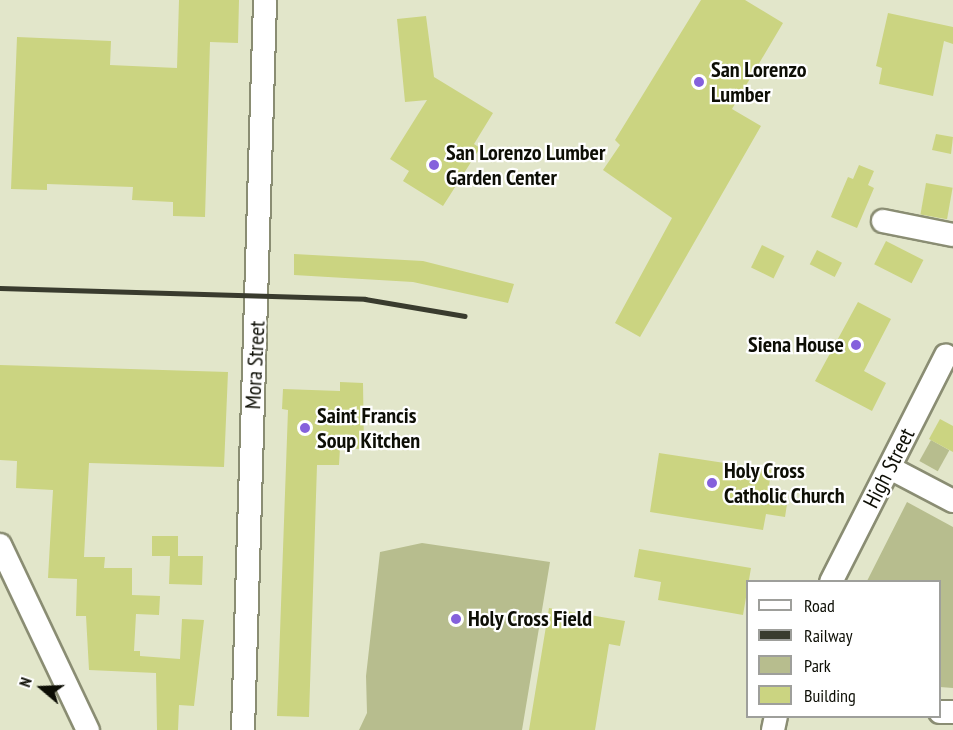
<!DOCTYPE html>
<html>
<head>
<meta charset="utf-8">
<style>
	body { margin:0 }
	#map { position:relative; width:953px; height:730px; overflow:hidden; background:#e2e6ca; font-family:"PT Sans Narrow",sans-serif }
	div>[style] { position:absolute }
	.green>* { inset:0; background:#b7bd8e; transform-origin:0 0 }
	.building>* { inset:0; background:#cbd481; transform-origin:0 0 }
	.roads { filter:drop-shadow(2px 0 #8a8d73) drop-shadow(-2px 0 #8a8d73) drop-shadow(0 2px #8a8d73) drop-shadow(0 -2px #8a8d73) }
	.street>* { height:22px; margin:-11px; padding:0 11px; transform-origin:11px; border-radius:11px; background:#fff }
	.rail>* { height:4.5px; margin:-2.25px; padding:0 2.25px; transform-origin:2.25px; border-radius:2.25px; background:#393b2e }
	.dots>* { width:16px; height:16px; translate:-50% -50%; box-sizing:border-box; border:3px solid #fff; border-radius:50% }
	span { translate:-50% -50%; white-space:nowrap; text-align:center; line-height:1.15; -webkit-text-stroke:4.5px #fff; paint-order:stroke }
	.poi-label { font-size:22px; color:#0d0e05; font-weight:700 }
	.left { translate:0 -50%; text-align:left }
	.right { translate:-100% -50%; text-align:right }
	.street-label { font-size:22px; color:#0d0e05 }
	.legend { position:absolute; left:746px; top:580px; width:195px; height:138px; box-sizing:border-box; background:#fff; border:2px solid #9e9f9b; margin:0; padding:8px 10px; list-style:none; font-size:18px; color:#0d0e05 }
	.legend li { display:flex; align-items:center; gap:12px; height:30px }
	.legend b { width:30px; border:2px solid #9e9f9b }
	.north { position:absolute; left:12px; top:658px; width:60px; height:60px; -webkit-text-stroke:4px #fff; paint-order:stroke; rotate:289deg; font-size:16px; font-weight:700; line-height:24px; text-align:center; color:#0d0e05 }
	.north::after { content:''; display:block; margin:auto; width:21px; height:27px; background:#0d0e05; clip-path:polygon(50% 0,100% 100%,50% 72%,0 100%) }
</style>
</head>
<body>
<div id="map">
	<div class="green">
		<i style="left:931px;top:440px;width:21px;height:24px;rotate:29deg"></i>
		<i style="clip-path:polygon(907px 502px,953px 527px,953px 688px,940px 687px,940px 582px,867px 581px)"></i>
		<i style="clip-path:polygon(422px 543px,550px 562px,522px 730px,359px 730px,367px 713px,366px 676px,380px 552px)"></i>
	</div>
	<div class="building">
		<i style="clip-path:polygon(179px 0,239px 0,238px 43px,210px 42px,205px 217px,173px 216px,173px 202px,132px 200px,133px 187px,47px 184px,47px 190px,11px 189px,17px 37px,111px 41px,110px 65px,177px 68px)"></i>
		<i style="clip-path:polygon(701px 0,745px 0,783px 23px,732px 109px,761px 126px,640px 337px,615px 323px,672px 218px,603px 170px,620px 145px,615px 140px)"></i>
		<i style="clip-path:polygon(888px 13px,953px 27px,953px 44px,944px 41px,933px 96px,879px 84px,882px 68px,876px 66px)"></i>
		<i style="clip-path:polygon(426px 16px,434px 77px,493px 113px,474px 144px,480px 148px,443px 206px,403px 181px,409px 171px,390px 159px,427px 100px,405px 102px,397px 19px)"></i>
		<i style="clip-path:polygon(936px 134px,953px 137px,951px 154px,932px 150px)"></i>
		<i style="clip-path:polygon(859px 165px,874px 171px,868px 185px,874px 188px,857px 228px,831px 217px,848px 177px,853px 179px)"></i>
		<i style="left:926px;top:183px;width:27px;height:32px;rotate:10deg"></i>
		<i style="left:886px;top:241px;width:42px;height:26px;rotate:27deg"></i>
		<i style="left:762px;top:245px;width:25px;height:25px;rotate:26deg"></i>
		<i style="left:817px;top:250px;width:28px;height:16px;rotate:27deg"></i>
		<i style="clip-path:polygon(294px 254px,423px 261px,514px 284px,508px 303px,413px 282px,294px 275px)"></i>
		<i style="clip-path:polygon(858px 302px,891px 319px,864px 371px,886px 383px,872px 411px,815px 381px)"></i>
		<i style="clip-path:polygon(0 365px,228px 372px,224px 467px,89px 463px,84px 557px,105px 557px,104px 568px,132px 568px,132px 595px,160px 596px,159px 615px,136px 614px,134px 651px,140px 651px,140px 656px,180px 659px,182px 619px,204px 620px,194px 706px,179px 705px,178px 730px,157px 730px,156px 673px,89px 670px,86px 616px,76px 616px,77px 579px,48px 578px,53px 490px,16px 488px,17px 461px,0 460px)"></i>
		<i style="clip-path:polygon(340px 382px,363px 383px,364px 449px,340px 448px,339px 465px,317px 465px,309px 717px,277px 716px,288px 410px,282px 409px,283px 389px,340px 391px)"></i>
		<i style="clip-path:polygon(940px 419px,953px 426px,953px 452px,929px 439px)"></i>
		<i style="clip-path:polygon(659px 453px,771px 470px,768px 495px,788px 498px,785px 517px,766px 514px,763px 530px,650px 512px)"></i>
		<i style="clip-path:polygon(152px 536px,178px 536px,178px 556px,203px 556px,202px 585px,169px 584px,170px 556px,152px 556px)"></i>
		<i style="clip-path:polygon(639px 549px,751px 568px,743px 615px,658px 600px,661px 582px,634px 577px)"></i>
		<i style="clip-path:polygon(549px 608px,625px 621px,620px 646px,609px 644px,595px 730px,529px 730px)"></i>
	</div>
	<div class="roads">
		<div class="street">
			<i style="left:883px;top:221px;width:71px;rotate:11.3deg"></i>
			<i style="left:890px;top:468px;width:71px;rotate:27.6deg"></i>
			<i style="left:0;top:545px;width:205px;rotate:64.6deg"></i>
			<i style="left:831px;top:582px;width:254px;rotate:-63.1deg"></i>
			<i style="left:940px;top:712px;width:13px"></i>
			<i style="left:243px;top:730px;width:730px;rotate:-88.27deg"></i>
			<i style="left:773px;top:730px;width:14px;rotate:-78deg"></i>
		</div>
	</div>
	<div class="rail">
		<i style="left:0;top:288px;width:365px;rotate:1.7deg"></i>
		<i style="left:365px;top:299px;width:101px;rotate:9.6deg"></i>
	</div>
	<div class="dots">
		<i style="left:699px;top:82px;background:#8561dc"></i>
		<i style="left:434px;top:165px;background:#8561dc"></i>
		<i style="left:856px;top:345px;background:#8561dc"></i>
		<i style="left:305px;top:428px;background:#8561dc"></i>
		<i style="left:712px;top:483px;background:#8561dc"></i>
		<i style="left:456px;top:619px;background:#8561dc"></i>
	</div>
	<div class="poi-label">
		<span class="left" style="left:711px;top:82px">San Lorenzo<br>Lumber</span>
		<span class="left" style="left:446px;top:165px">San Lorenzo Lumber<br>Garden Center</span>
		<span class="right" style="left:844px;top:345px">Siena House</span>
		<span class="left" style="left:317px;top:428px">Saint Francis<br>Soup Kitchen</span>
		<span class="left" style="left:724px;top:483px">Holy Cross<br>Catholic Church</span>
		<span class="left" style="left:468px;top:619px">Holy Cross Field</span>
	</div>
	<div class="street-label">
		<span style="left:255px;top:365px;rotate:-87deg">Mora Street</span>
		<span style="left:889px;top:468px;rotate:-63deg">High Street</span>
	</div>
	<ul class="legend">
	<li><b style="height:8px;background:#fff"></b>Road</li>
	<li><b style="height:8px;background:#393b2e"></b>Railway</li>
	<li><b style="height:16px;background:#b7bd8e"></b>Park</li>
	<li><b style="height:16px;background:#cbd481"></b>Building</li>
	</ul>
	<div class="north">N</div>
</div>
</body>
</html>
